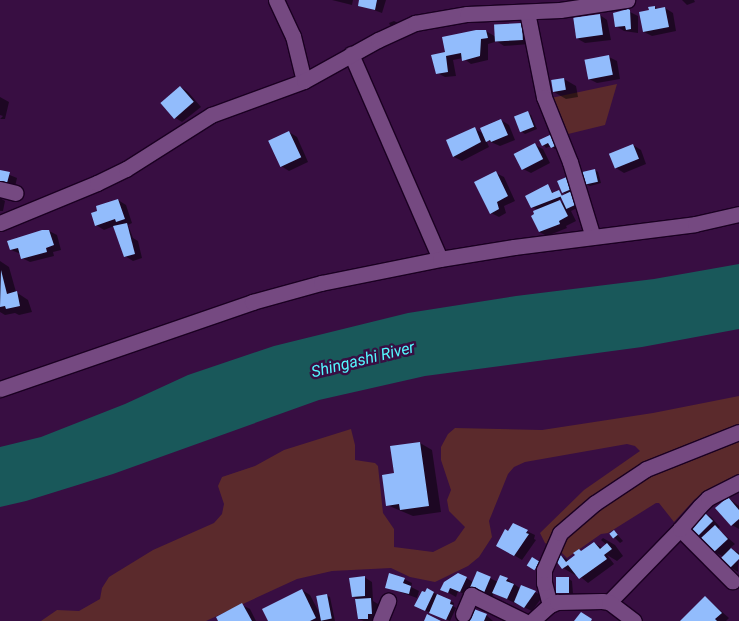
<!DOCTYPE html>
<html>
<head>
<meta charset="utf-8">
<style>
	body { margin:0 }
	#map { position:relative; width:739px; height:621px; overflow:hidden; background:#380e42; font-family:Roboto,sans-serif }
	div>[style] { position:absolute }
	.green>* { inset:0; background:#5b2a2c }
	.water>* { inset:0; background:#19585a }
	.shadow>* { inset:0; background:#0007 }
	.building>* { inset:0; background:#92bcfc; transform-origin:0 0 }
	.roads { filter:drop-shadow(1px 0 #1b0022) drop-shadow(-1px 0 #1b0022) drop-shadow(0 1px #1b0022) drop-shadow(0 -1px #1b0022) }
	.minor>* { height:15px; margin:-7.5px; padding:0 7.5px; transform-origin:7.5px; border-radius:7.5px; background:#754981 }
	span { translate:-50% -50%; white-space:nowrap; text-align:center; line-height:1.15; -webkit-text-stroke:5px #380e42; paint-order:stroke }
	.water-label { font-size:16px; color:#54f7fe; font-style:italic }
</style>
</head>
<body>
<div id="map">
	<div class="green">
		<i style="clip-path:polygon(617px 84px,605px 125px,564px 135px,551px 98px)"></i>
		<i style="clip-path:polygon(739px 396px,739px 476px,695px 499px,674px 522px,659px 503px,656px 503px,608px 533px,601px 534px,567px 558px,561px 552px,545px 543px,540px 533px,584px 490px,640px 451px,635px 446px,627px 444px,525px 462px,514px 467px,508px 474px,489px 521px,492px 537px,479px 557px,468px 566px,435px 582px,410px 577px,391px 568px,332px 571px,297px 579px,206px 621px,41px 621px,57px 610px,79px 611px,100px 599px,102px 588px,109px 577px,153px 550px,214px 523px,222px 514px,224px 504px,218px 486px,222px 477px,255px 466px,284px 450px,351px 429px,355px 445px,355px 460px,375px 463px,378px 466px,383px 513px,394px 529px,394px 547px,433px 552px,455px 541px,465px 527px,449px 511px,447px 500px,451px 490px,441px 460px,441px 447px,448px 434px,455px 428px,542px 430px,653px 413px)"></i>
	</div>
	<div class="water">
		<i style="clip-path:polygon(739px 264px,739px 329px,642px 347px,425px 376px,319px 400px,113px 474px,26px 501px,0 507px,0 447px,41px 437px,125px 404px,188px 375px,274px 346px,408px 313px,516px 296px,654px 279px)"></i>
	</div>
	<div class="shadow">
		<i style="clip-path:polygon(332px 0,353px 0,352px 5px)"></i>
		<i style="clip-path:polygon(361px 0,386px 0,382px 13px,360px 5px)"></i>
		<i style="clip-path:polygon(682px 0,694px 0,695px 2px,687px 5px)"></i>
		<i style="clip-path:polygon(655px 7px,659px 9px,665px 8px,673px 13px,676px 31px,652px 36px,644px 32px,650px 11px)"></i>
		<i style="clip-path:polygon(630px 12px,638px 16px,638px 33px,624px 31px,616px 26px)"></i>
		<i style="clip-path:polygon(600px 15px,607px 20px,611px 40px,585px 43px,578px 39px)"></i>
		<i style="clip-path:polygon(394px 21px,398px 23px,394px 27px,390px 25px,389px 23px)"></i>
		<i style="clip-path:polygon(521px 25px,529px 29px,530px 44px,504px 46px,495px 40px,495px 42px,488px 44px,488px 60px,471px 64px,463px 58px,453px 60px,456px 76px,445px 77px,437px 73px,446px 53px,486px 31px,496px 37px)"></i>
		<i style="clip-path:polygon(609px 57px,617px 61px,620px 79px,597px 83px,589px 79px)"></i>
		<i style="clip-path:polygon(564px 79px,576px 86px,578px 97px,566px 99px,554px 92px)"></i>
		<i style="clip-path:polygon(181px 87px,188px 92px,201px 107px,182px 122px,174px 117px)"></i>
		<i style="clip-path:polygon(0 97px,9px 102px,5px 119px,0 119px,3px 116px,0 115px)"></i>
		<i style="clip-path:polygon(528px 113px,531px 115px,537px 129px,525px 134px,522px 132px)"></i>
		<i style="clip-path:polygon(501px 120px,509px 125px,515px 140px,500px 146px,486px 140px,489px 147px,462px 161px,454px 157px,447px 140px,475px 129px,484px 134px)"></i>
		<i style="clip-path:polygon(289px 132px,297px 137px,308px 162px,289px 171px,281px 166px)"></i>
		<i style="clip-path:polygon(552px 136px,560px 147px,555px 149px,551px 146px,546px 148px,541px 141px)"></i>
		<i style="clip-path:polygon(535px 145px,543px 149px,550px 163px,531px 173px,523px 169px)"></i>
		<i style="clip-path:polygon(633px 145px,641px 150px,646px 164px,624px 173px,616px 168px)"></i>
		<i style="clip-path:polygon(595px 170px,598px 172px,601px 183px,590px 186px,586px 184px)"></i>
		<i style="clip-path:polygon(0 171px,17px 178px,15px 187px,0 185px)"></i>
		<i style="clip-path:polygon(496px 173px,504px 177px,515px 201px,504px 206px,506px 213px,499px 217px,491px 213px)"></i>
		<i style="clip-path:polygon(evenodd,572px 180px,583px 205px,571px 211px,576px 221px,566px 226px,567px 228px,547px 236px,539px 232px,538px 210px,532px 207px,548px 186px,554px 194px,559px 191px,564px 197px,567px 195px,563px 192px,572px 180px,563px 198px,567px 205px,558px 200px,563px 198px)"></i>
		<i style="clip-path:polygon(0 198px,5px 201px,3px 211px,0 211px)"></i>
		<i style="clip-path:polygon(118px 200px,126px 205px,132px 223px,128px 225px,133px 238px,138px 241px,142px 258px,133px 261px,125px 256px,114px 226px,104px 230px,96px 225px,99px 212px)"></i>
		<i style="clip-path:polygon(49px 231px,57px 235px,61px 250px,53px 252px,54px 256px,30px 262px,22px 258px,21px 254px,11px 250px)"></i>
		<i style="clip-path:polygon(0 261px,9px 267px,16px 292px,28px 300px,32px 312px,19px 315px,15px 313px,5px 315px,0 312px)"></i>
		<i style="clip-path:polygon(420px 443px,432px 450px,441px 512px,413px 516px,387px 505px,395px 474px)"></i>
		<i style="clip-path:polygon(728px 498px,739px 506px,739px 529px,732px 525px)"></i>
		<i style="clip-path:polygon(703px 512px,711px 517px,720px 527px,718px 529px,735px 544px,730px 548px,739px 553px,738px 572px,730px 567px,724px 557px,714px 552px,692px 528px)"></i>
		<i style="clip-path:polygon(514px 525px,535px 535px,534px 539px,536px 540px,522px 560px,497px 545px)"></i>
		<i style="clip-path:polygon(614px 531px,623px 541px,620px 543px,611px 534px)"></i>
		<i style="clip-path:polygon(603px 538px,615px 545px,623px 556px,617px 561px,607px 555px,614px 564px,588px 583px,577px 574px,575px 575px,563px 568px,560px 555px,569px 561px,594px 543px,603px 548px,607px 545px,601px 540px)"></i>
		<i style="clip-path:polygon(477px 572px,498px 582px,507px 579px,521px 589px,522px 586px,543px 596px,532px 611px,494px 593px,492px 597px,468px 596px,458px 591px,456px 597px,442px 589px,466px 578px,473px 582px)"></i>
		<i style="clip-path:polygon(364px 577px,372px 582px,373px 601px,378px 604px,379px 618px,376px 621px,364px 621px,359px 619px,360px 601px,353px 596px)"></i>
		<i style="clip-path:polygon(404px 579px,412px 583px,411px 587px,419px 591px,417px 598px,386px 587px)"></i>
		<i style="clip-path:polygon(569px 579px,572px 581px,573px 594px,557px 592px)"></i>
		<i style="clip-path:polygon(302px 590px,310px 595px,322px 618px,326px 595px,330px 597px,335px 621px,269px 621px)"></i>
		<i style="clip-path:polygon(428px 590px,454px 603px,453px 606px,456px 608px,450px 621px,424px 610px)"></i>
		<i style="clip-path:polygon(706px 598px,729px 618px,726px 621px,682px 621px)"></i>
		<i style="clip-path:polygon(242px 605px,250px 609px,256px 621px,219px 621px)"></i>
		<i style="clip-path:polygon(486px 615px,493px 621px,470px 621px)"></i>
	</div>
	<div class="building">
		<i style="clip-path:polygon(359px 0,377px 0,375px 10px,358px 6px)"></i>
		<i style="clip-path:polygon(655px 6px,655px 9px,665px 7px,669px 27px,643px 32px,639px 12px,649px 10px,648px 7px)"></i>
		<i style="clip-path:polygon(628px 9px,630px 10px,631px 29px,626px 30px,625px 26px,615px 27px,613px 13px)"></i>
		<i style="left:600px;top:14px;width:21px;height:27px;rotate:82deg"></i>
		<i style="left:522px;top:23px;width:17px;height:28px;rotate:87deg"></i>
		<i style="clip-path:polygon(476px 30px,486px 30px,488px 38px,481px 39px,480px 56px,462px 61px,461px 53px,446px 56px,448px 72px,436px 74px,431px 55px,445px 52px,442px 37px)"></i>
		<i style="left:609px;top:55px;width:20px;height:25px;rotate:79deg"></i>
		<i style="left:564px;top:78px;width:12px;height:13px;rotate:81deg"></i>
		<i style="left:180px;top:86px;width:21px;height:26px;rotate:49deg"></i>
		<i style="left:528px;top:111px;width:17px;height:15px;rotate:69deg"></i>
		<i style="clip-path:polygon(501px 119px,508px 135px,491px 142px,490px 140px,486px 142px,480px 128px)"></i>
		<i style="clip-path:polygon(475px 127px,481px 142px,453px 157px,446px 140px)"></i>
		<i style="left:289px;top:131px;width:29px;height:23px;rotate:65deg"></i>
		<i style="clip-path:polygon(552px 134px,557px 145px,551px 148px,548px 143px,542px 146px,539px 140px)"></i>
		<i style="left:535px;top:143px;width:18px;height:24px;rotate:63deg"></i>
		<i style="left:633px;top:144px;width:16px;height:26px;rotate:68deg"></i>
		<i style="left:595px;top:169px;width:13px;height:14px;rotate:77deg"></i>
		<i style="clip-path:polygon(0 170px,10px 172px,7px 183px,0 182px)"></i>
		<i style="clip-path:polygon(496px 171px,508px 196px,497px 202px,499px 209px,490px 214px,474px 182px)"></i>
		<i style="left:569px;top:176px;width:13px;height:13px;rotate:67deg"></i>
		<i style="clip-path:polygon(548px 184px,552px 193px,559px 190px,562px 196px,531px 208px,525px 196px)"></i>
		<i style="left:574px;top:190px;width:14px;height:15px;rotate:65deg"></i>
		<i style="clip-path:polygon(118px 199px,125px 219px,116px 222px,115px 219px,95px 226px,91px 213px,97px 211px,96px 206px)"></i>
		<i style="clip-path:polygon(560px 200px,568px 216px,559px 221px,560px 224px,539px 232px,531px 216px,534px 214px,533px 211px)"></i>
		<i style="clip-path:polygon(127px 223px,135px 254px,124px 257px,113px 226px)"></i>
		<i style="clip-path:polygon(42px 230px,49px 230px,54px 245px,46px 248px,47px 252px,21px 259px,18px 248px,10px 250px,7px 241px)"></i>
		<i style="clip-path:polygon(1px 270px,7px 294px,17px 291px,20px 306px,6px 309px,5px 306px,0 307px)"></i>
		<i style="clip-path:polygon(420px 442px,429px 506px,400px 510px,399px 504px,386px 506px,382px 475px,394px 473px,390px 446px)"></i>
		<i style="clip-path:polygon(728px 497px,739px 510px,739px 519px,731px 526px,715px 508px)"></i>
		<i style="clip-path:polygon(703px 511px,713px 521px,698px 536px,690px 528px)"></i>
		<i style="clip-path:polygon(513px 523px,528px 530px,526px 533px,529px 534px,514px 556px,496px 546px,505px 529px,508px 531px)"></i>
		<i style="left:715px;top:525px;width:19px;height:21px;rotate:47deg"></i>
		<i style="left:614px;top:530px;width:6px;height:6px;rotate:51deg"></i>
		<i style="clip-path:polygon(594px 542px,600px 549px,607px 543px,612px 549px,604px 555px,607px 559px,579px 579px,568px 565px,562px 569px,554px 558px,560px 554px,566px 562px,575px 555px,573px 553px,579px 549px,581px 551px)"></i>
		<i style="clip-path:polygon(731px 548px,739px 555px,739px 559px,730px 568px,720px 559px)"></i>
		<i style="left:532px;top:557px;width:9px;height:10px;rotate:32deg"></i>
		<i style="left:477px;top:571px;width:15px;height:19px;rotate:23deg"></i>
		<i style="clip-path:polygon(389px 573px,405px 578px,403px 583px,411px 586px,409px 594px,385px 588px)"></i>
		<i style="clip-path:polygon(458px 573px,467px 577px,460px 592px,450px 588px,448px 593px,440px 590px,444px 582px)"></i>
		<i style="clip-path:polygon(500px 575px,508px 578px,506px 581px,514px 584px,507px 599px,492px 593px)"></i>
		<i style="clip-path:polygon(365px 576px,365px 596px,352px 597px,349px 578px)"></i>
		<i style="left:569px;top:577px;width:16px;height:13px;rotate:90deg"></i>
		<i style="clip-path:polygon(521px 585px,536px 591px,524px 608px,514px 602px)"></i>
		<i style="clip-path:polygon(427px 588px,434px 592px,425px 611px,414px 606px,422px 591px,425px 592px)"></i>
		<i style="clip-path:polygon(302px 589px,316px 618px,310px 621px,268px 621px,262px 609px)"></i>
		<i style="left:327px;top:594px;width:25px;height:11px;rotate:79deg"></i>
		<i style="clip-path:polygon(437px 594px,451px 600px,450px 604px,453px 605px,446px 620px,429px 613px)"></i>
		<i style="clip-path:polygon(705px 596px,722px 613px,715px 619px,717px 621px,680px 621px)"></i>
		<i style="clip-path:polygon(371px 598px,372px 614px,368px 614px,368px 619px,358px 619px,355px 599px)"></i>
		<i style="clip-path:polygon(242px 603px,252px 621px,218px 621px,216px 617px)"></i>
		<i style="clip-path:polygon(474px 609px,487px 614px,484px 621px,469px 621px)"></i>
		<i style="clip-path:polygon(581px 612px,592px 619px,591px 621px,574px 621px)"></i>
		<i style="clip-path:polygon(427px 614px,441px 621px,424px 621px)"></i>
	</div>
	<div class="roads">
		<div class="minor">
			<i style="left:276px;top:0;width:40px;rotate:65deg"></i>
			<i style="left:293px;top:36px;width:46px;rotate:76.3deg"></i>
			<i style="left:527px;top:12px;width:87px;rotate:78.7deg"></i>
			<i style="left:544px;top:97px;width:70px;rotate:68.2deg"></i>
			<i style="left:570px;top:162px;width:78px;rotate:73deg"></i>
			<i style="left:351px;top:54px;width:223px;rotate:66.5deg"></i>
			<i style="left:0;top:189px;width:16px;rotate:14deg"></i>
			<i style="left:0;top:223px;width:105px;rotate:-22.4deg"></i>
			<i style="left:97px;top:183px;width:32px;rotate:-26deg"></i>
			<i style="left:126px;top:169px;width:101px;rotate:-32.4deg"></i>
			<i style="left:211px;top:115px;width:99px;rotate:-20.1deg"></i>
			<i style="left:304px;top:81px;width:85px;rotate:-29deg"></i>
			<i style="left:378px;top:40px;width:41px;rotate:-24.7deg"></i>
			<i style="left:415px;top:23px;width:53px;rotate:-9.8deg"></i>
			<i style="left:467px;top:14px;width:93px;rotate:-2.5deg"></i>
			<i style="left:560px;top:10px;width:68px;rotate:-8.5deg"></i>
			<i style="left:0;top:389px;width:267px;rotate:-19deg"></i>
			<i style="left:252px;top:302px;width:72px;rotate:-15.4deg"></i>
			<i style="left:321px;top:283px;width:121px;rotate:-11.4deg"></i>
			<i style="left:440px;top:259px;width:75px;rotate:-9.2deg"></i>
			<i style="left:514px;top:247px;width:182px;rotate:-7.2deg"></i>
			<i style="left:695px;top:224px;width:45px;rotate:-12.8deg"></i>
			<i style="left:680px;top:529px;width:74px;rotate:45deg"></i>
			<i style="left:609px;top:602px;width:102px;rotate:-45.8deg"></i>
			<i style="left:680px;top:529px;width:30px;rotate:-49deg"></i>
			<i style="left:700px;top:506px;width:11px;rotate:-45deg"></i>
			<i style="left:708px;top:498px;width:35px;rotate:-27deg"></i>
			<i style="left:550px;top:605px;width:23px;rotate:-105deg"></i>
			<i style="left:544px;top:583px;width:13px;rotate:-90deg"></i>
			<i style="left:544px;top:570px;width:40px;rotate:-66.6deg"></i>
			<i style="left:560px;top:533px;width:46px;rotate:-40.6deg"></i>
			<i style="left:595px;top:503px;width:61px;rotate:-33.7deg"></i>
			<i style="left:646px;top:469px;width:100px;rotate:-21.7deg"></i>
			<i style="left:463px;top:614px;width:21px;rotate:-67deg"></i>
			<i style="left:471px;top:595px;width:59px;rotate:26.1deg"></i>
			<i style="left:380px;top:621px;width:22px;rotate:-68deg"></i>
			<i style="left:532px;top:621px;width:24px;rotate:-42deg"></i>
			<i style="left:550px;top:605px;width:8px;rotate:-23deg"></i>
			<i style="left:557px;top:602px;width:45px;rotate:-1.3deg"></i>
			<i style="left:602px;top:601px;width:7px;rotate:8deg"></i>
			<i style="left:609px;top:602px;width:31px;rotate:37deg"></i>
		</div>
	</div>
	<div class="water-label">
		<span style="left:363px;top:360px;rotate:-14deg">Shingashi River</span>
	</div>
</div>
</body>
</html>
